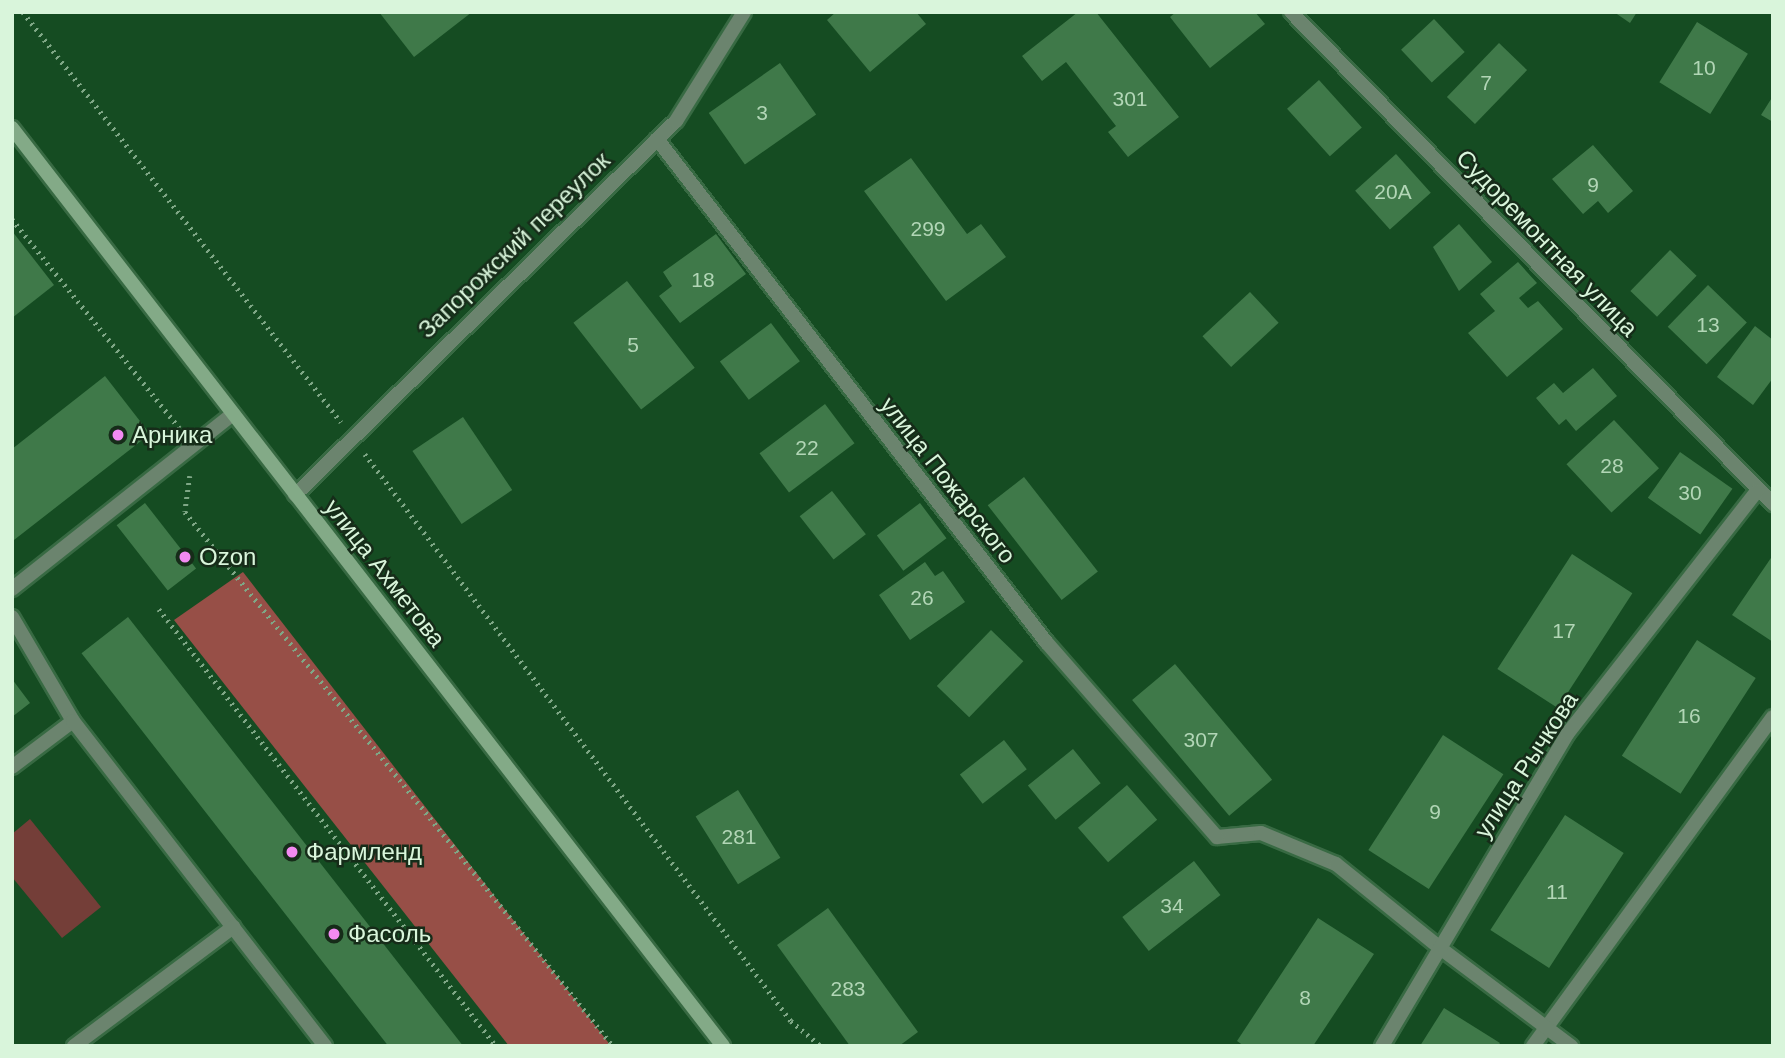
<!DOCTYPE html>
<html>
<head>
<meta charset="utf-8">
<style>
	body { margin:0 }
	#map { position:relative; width:1785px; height:1058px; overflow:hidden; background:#154c22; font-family:Helvetica,sans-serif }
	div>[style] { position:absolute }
	.green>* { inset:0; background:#743e38 }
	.forest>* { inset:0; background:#974f47 }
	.building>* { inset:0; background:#3f7949; transform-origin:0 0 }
	.path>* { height:4.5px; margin-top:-2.25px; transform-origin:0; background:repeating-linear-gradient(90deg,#7fa786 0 2px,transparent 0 7px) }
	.roads { filter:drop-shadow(2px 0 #386a43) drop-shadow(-2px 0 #386a43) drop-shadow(0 2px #386a43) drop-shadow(0 -2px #386a43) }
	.service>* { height:14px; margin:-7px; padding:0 7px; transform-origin:7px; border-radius:7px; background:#6b846e }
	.minor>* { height:14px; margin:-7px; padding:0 7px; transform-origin:7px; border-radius:7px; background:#6b846e }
	.secondary>* { height:14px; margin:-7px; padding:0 7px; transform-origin:7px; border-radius:7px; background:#83aa87 }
	.dots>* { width:19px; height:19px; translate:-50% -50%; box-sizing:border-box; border:4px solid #162c19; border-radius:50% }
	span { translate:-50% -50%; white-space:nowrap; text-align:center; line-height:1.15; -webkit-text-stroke:5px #162c19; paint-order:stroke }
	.number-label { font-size:21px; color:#b2d6b6 }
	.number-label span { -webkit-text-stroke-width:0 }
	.street-label { font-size:24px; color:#d9f5db }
	.poi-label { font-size:24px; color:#d9f5db }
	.left { translate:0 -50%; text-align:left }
	.frame { position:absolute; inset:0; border:14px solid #d9f5db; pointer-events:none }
</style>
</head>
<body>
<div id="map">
	<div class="green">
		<i style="clip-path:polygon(30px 819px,101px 907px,62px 938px,12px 877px,12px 834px)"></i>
	</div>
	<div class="forest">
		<i style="clip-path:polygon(243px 572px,611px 1046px,509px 1046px,174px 620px)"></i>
	</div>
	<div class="building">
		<i style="clip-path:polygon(379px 12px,472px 12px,414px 57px)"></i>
		<i style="clip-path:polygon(836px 12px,916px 12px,926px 24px,870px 72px,827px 20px)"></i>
		<i style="clip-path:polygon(1078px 12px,1096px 12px,1179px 117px,1128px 157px,1108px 132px,1116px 126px,1066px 62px,1042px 81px,1022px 56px)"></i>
		<i style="clip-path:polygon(1176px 12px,1255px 12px,1265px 24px,1210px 68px,1170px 17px)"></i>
		<i style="clip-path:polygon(1614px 12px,1637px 12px,1630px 23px)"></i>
		<i style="left:1434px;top:19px;width:45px;height:45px;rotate:47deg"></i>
		<i style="left:1697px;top:22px;width:60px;height:71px;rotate:32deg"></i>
		<i style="left:1499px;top:43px;width:39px;height:75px;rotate:44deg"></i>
		<i style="left:780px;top:63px;width:63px;height:87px;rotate:55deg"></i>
		<i style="left:1319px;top:80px;width:64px;height:43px;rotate:48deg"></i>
		<i style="clip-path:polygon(1773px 96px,1773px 122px,1761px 115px)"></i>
		<i style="clip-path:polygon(1593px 145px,1633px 191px,1608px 213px,1598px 201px,1583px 214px,1552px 179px)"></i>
		<i style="left:1396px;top:154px;width:52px;height:55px;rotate:48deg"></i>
		<i style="clip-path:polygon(911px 158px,967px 234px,981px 224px,1006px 257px,946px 301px,864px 191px)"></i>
		<i style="clip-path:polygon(1459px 224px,1492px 262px,1459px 291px,1433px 247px)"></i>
		<i style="clip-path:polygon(12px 231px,54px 285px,12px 318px)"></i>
		<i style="clip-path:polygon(716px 234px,746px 274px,680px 323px,659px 296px,672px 286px,663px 272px)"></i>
		<i style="left:1670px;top:250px;width:37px;height:57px;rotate:44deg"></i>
		<i style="clip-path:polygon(1518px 262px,1537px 283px,1519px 298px,1528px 308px,1538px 301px,1563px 329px,1507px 377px,1468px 333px,1495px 311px,1480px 294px)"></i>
		<i style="left:627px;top:281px;width:110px;height:68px;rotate:52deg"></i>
		<i style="left:1708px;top:285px;width:54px;height:58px;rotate:44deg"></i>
		<i style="left:1250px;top:292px;width:42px;height:65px;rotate:47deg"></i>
		<i style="left:771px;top:323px;width:48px;height:64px;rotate:53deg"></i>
		<i style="clip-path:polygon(1755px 326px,1773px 340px,1773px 378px,1753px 405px,1717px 377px)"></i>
		<i style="clip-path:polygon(1593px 368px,1617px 396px,1576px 431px,1566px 419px,1559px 425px,1536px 398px,1554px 383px,1563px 393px)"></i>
		<i style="clip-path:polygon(105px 376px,150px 434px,14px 540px,12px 449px)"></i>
		<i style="left:825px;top:404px;width:49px;height:82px;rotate:53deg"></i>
		<i style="left:463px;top:417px;width:88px;height:61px;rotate:56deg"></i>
		<i style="left:1614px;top:420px;width:66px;height:65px;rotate:47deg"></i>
		<i style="left:1680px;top:452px;width:64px;height:56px;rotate:35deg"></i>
		<i style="left:1024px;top:477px;width:120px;height:46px;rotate:52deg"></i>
		<i style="left:832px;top:491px;width:55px;height:41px;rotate:52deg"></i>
		<i style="left:145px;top:503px;width:83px;height:36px;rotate:52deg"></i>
		<i style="left:920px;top:503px;width:44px;height:54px;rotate:53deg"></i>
		<i style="left:1572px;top:554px;width:72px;height:137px;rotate:33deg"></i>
		<i style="clip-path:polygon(1773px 555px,1773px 642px,1732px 615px)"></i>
		<i style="clip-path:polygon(925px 562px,935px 576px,943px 571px,965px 602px,910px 640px,879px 595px)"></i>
		<i style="left:128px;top:617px;width:545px;height:59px;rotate:52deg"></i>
		<i style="left:991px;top:630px;width:45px;height:78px;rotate:44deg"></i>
		<i style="left:1697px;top:640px;width:70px;height:138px;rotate:33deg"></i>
		<i style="left:1175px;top:664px;width:151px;height:56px;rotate:50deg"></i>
		<i style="clip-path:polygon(12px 679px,30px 703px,12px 717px)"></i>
		<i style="left:1443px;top:735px;width:72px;height:137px;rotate:33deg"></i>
		<i style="left:1004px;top:740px;width:37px;height:56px;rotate:52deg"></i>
		<i style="left:1073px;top:749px;width:44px;height:58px;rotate:51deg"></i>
		<i style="left:1127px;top:785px;width:46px;height:65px;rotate:49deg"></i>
		<i style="left:738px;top:790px;width:80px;height:50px;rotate:58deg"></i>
		<i style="left:1565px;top:815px;width:70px;height:137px;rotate:33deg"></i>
		<i style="left:1194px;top:861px;width:43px;height:91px;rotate:52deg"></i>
		<i style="clip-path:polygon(828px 908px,918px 1032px,899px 1046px,850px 1046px,777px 945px)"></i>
		<i style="clip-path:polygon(1318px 918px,1374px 954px,1313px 1046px,1244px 1046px,1237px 1041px)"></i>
		<i style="clip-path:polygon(1444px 1008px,1500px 1043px,1498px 1046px,1420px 1046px)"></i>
	</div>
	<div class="path">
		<i style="left:23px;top:12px;width:519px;rotate:52.2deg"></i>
		<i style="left:12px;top:219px;width:270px;rotate:51.3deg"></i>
		<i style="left:365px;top:454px;width:709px;rotate:53.08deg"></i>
		<i style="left:791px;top:1021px;width:39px;rotate:40deg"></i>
		<i style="left:190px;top:476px;width:36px;rotate:98deg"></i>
		<i style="left:185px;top:512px;width:684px;rotate:51.29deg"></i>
		<i style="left:159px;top:609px;width:552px;rotate:52.36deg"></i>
	</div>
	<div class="roads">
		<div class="service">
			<i style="left:1217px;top:837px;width:44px;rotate:-5.2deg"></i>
			<i style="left:1261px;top:833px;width:81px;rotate:22.5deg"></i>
			<i style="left:1336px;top:864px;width:134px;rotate:38.9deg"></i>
			<i style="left:1533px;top:1046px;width:407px;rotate:-53.9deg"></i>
		</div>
		<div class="minor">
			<i style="left:1291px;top:12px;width:689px;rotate:45.59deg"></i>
			<i style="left:657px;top:139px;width:637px;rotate:52.27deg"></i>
			<i style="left:1047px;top:643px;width:258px;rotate:48.8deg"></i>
			<i style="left:295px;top:495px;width:534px;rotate:-44.47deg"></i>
			<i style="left:676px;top:121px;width:128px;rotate:-58deg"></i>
			<i style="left:12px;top:589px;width:282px;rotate:-38.4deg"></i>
			<i style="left:12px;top:617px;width:121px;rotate:59.6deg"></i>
			<i style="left:12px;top:767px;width:76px;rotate:-37deg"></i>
			<i style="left:73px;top:721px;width:411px;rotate:52.2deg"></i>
			<i style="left:1440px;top:948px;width:164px;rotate:36.8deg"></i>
			<i style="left:74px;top:1046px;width:199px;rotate:-36.8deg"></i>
			<i style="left:1382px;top:1046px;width:364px;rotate:-59.3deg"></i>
			<i style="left:1568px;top:733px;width:307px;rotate:-52deg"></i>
		</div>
		<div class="secondary">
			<i style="left:12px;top:128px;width:1161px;rotate:52.24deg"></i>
		</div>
	</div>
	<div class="dots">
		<i style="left:118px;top:435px;background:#f38af1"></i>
		<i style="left:185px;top:557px;background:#f38af1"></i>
		<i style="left:292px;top:852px;background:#f38af1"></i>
		<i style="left:334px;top:934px;background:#f38af1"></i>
	</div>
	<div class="number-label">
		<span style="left:1704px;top:68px">10</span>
		<span style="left:1486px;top:83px">7</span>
		<span style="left:1130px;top:99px">301</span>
		<span style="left:762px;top:113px">3</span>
		<span style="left:1593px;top:185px">9</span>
		<span style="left:1393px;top:192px">20А</span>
		<span style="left:928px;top:229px">299</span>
		<span style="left:703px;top:280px">18</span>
		<span style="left:1708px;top:325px">13</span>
		<span style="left:633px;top:345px">5</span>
		<span style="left:807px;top:448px">22</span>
		<span style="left:1612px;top:466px">28</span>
		<span style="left:1690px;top:493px">30</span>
		<span style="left:922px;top:598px">26</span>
		<span style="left:1564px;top:631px">17</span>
		<span style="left:1689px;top:716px">16</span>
		<span style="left:1201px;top:740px">307</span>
		<span style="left:1435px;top:812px">9</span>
		<span style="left:739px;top:837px">281</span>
		<span style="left:1557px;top:892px">11</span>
		<span style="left:1172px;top:906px">34</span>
		<span style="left:848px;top:989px">283</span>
		<span style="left:1305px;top:998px">8</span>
	</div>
	<div class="street-label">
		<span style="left:1547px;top:243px;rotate:46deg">Судоремонтная улица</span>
		<span style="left:514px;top:245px;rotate:-44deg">Запорожский переулок</span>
		<span style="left:948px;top:480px;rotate:52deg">улица Пожарского</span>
		<span style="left:385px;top:573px;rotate:52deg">улица Ахметова</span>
		<span style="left:1526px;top:765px;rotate:-57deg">улица Рычкова</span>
	</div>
	<div class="poi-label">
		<span class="left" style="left:132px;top:435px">Арника</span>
		<span class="left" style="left:199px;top:557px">Ozon</span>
		<span class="left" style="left:306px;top:852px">Фармленд</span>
		<span class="left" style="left:348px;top:934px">Фасоль</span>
	</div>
	<div class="frame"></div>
</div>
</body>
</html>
